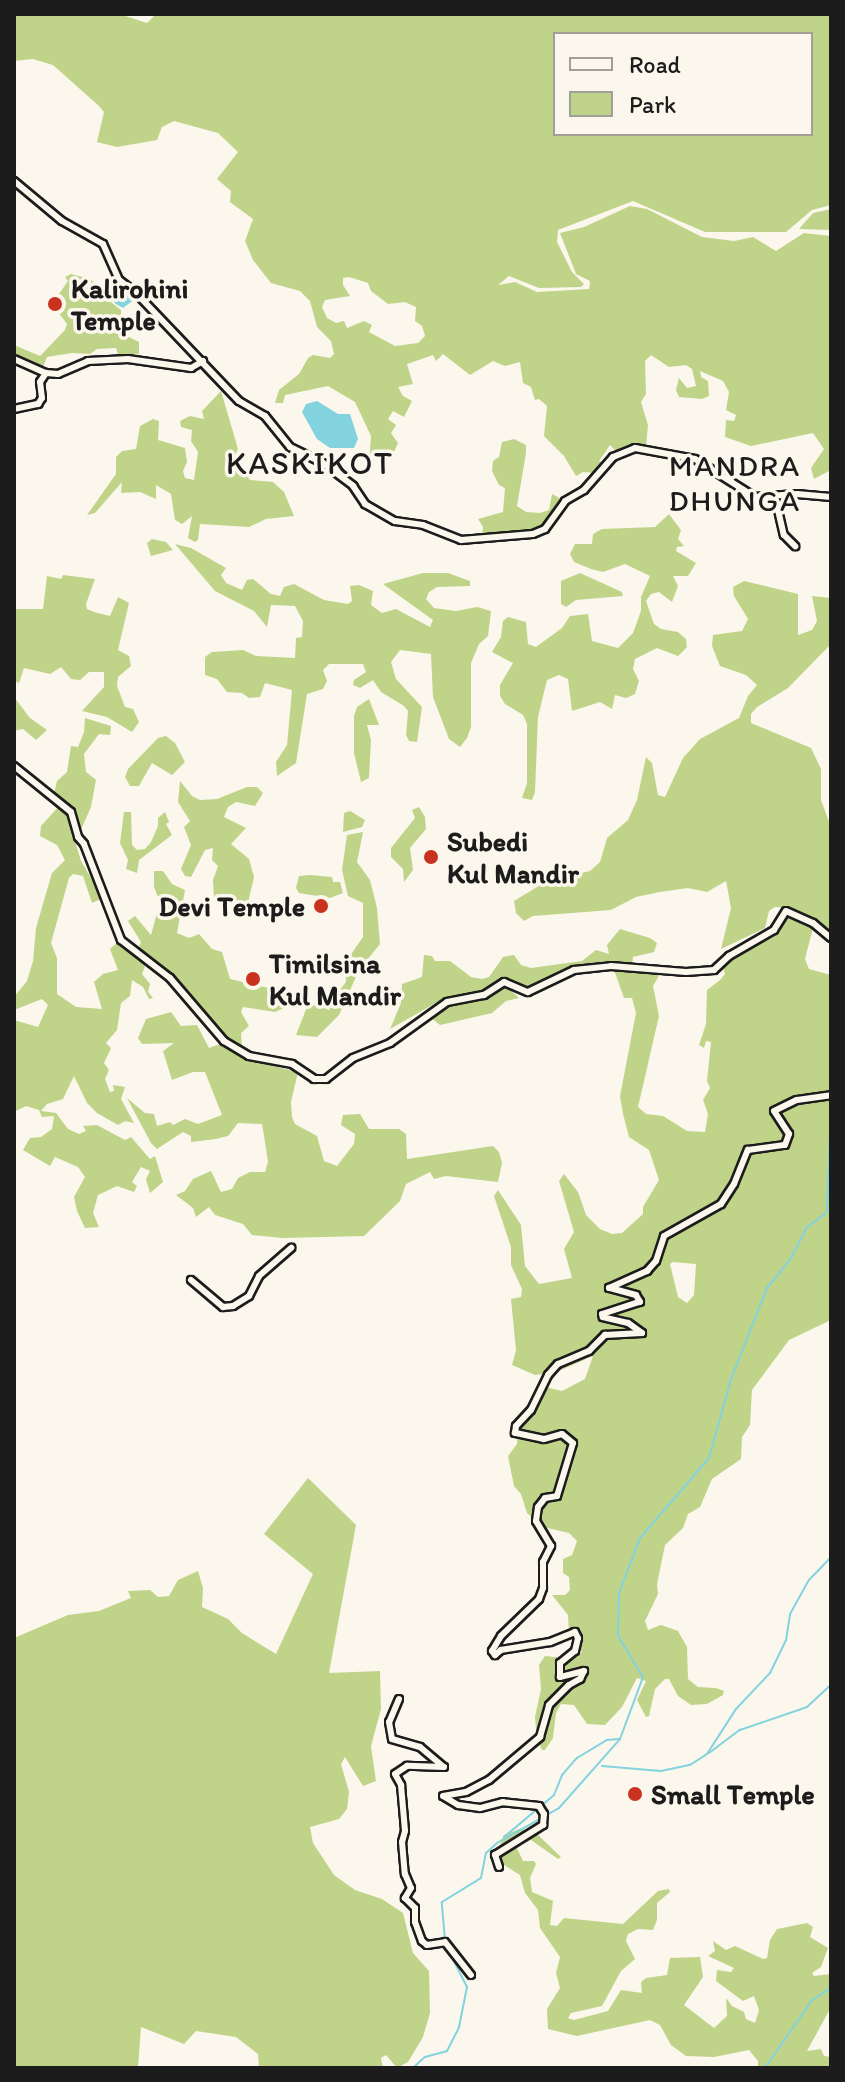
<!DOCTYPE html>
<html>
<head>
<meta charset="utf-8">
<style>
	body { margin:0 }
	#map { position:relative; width:845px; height:2082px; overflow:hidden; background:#fbf7ec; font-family:Itim,sans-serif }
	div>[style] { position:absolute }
	.green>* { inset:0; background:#bfd489 }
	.water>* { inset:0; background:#83d3df }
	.stream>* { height:2px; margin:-1px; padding:0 1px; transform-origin:1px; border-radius:1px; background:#83d3df }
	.roads { filter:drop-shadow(2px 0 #1c1c1c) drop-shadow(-2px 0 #1c1c1c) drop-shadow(0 2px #1c1c1c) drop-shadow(0 -2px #1c1c1c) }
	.minor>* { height:6px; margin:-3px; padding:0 3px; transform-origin:3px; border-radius:3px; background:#fbf7ec }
	.dots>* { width:22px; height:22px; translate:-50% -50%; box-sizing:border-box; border:4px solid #fbf7ec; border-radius:50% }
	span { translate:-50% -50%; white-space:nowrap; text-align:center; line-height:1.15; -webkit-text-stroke:7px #fbf7ec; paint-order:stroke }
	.poi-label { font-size:28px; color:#1c1c1c; font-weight:700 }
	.left { translate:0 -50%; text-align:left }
	.right { translate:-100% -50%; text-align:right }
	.neighbourhood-label { font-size:30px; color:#1c1c1c; letter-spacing:2px }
	.quarter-label { font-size:32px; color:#1c1c1c; letter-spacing:2px }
	.frame { position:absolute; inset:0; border:16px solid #1c1c1c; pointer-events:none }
	.legend { position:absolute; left:553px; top:32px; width:260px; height:104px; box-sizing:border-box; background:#fbf7ec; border:2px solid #a29f99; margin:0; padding:10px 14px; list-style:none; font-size:24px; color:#1c1c1c }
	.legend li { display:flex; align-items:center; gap:16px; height:40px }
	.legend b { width:40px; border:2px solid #a29f99 }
</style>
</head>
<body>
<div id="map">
	<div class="green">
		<i style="clip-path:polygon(evenodd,14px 14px,119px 14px,147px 23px,156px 14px,831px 14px,831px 205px,812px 210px,786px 232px,705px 232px,633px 201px,558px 230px,557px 242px,572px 272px,584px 284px,581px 287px,539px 288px,509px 276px,498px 285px,515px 282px,537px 292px,589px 289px,590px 281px,576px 274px,560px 233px,584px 227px,630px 206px,647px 209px,702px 237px,734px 241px,753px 237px,776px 251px,804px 233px,831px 236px,831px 470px,814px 479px,811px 468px,824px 449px,813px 433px,751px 446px,725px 437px,726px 420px,734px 421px,736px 415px,726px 410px,729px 392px,723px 381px,700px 371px,701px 377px,708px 381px,709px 396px,702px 399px,679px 397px,676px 390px,679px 378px,687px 388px,696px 386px,692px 369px,686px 365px,669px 367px,651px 355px,645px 361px,646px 394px,641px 402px,648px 425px,646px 446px,616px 451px,610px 445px,599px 461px,604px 464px,596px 473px,583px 472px,576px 476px,564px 456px,544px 436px,547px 406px,539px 399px,535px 400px,531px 387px,523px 383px,520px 362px,505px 366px,493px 361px,470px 375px,443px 354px,436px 361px,433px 355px,407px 364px,413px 384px,398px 387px,403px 396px,412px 401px,404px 417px,393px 411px,388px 419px,396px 425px,391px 433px,398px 443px,393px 454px,379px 450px,369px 469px,371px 436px,355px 402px,328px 386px,285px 395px,283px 403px,275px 403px,279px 390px,299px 374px,308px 358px,313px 355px,330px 358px,334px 354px,331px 341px,317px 327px,310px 301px,300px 291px,271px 283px,253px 260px,245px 241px,253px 219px,230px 202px,231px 191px,217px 179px,238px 152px,218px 133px,174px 121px,162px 127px,157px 140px,117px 147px,97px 142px,104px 112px,99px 106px,53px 65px,33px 59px,14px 61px,14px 14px,555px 34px,811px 34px,811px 134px,555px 134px,555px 34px,14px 14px,349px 277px,368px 283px,371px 291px,388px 304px,405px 302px,416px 307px,415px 321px,422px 326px,425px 336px,418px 343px,395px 346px,369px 332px,372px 325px,364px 321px,347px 328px,344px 321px,336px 323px,327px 318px,322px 307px,325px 300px,350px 296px,343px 285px,343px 278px,349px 277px)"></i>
		<i style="clip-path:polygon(831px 209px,831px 230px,799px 229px,813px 213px)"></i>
		<i style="clip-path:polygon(71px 274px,91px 279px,98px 292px,121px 310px,121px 333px,139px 342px,139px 354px,118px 355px,116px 348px,97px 349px,90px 354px,72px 353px,47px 357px,43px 367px,14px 354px,14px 345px,40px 356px,65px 330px,67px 324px,52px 304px,68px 281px,65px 277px)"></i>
		<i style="clip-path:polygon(221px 391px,238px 449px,234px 457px,250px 480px,273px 482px,284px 492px,294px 516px,266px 519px,249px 527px,200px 524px,198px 540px,195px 542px,188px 538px,192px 516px,182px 524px,175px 520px,171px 494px,156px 485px,156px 499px,140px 492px,121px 493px,122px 482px,95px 513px,87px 515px,116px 474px,116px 457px,122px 451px,136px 449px,140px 426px,153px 419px,159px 421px,158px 440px,185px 448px,187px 462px,183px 471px,185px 478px,194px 480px,198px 452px,191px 441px,192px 430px,181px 427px,180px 421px,190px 416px,204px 419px,202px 411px)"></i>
		<i style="clip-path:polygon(514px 439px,526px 445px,526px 453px,517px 506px,526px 512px,540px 513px,549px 510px,552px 494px,563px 500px,543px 529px,482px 537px,483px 527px,478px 519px,503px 512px,505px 488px,499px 485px,492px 471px,493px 461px,499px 457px,502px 442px)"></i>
		<i style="clip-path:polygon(669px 514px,681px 530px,678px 539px,684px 546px,677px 547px,676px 551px,696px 563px,688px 576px,673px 576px,678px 586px,672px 602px,659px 592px,651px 594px,646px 601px,654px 624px,661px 629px,678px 632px,686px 639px,687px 647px,678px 656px,657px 648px,635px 659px,633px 669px,639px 681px,635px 694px,626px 698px,615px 695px,612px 709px,600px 702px,572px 711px,568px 679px,559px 675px,547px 680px,538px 717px,535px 792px,532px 800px,522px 798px,527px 783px,527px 724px,523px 715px,505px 704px,500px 696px,500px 685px,513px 663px,492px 652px,501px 637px,503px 621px,508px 617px,526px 622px,528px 644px,536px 647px,562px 628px,570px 616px,588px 614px,592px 641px,618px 648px,633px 633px,641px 611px,641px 597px,650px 576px,625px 564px,603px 572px,591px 569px,574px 562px,570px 554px,575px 544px,592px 544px,593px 534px,602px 529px,655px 527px)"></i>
		<i style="clip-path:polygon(152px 539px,166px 542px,173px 550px,151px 556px,147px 543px)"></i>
		<i style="clip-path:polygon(175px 544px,191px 548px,226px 568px,221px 575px,226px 583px,242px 590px,247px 580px,253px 579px,271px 594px,280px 596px,284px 587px,294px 584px,324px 600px,348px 604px,352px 601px,350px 586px,359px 585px,373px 591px,371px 605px,382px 613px,396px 609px,430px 627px,433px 620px,383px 584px,423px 573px,448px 573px,470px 581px,470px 586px,437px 587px,429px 592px,426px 599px,434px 608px,456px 611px,477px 607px,491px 611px,488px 636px,479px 644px,471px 663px,471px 727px,467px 738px,460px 747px,449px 739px,433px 697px,431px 654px,400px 650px,391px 662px,396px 679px,422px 707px,417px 742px,409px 741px,406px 735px,408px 711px,404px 706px,381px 692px,373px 680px,360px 688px,353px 685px,354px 680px,366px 672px,363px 664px,329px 664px,323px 670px,327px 681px,323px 689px,307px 694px,296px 763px,277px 776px,276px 762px,287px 745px,292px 690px,265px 683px,260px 697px,249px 698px,242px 693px,227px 692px,217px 679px,205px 675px,205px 657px,212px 652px,243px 650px,256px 656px,295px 658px,296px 638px,302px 637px,303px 621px,295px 606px,271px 605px,267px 627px,254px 611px,215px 591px)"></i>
		<i style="clip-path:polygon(580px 573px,622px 592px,623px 596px,576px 600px,566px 607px,561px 604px,561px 581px)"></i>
		<i style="clip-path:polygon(63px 575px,95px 579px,86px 604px,87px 609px,94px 612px,110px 616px,118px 597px,129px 603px,118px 650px,129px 656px,131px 666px,118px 677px,117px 686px,125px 707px,133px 709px,139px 722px,132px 732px,107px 717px,82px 711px,104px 687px,104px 672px,89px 672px,80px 680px,71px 679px,61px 667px,50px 674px,24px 668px,19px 683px,14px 681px,14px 609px,43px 609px,47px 576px,61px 579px)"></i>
		<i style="clip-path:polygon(744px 581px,798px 594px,798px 635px,812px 630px,817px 621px,812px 596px,831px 598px,831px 644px,788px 688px,757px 707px,751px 714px,751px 723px,811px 748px,821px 769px,821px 800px,831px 827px,831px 933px,791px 908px,775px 907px,769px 911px,765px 928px,721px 949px,731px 908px,726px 881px,707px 892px,688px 888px,660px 892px,636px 897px,611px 910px,533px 916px,524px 921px,516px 913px,514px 901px,547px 881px,590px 871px,600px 862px,607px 838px,628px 820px,637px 800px,646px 757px,652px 763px,658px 795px,665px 797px,683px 758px,700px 739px,739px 718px,748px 696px,757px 685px,746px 675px,720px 666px,712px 646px,713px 635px,742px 631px,748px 619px,734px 596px,733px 587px)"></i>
		<i style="clip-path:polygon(14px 697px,30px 718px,47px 730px,36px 740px,23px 729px,14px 731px)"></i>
		<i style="clip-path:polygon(369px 699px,379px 725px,367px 725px,371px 740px,369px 778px,361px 782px,354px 753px,354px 716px,357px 707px)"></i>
		<i style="clip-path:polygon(85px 718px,111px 726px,110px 735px,99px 734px,84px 754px,86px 772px,96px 780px,91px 807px,79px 834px,74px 811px,54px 794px,57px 781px,67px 772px,71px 746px,78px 747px,84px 732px)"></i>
		<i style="clip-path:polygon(166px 736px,175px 743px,185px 762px,172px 775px,152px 763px,139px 786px,130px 786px,125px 777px,128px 769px,158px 738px)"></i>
		<i style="clip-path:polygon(180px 781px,192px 796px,200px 800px,217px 799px,247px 787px,257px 787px,263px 793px,255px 806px,236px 802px,228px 807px,224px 817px,246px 828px,231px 844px,249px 859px,254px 877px,247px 907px,214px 899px,213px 880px,218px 866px,212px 860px,213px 848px,205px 850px,191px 877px,185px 876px,181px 869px,191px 845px,184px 827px,190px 821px,178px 802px)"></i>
		<i style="clip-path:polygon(60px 805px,67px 814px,81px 861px,103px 898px,92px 903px,83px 876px,73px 874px,69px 878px,51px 943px,57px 958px,57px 994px,76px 1007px,102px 1009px,94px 982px,103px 974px,118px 970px,110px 949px,119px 941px,146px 963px,142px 974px,150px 984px,148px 992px,153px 998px,149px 999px,143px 987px,132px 980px,130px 996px,121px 1003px,117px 1030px,106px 1043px,111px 1048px,104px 1063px,109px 1070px,105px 1079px,110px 1092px,114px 1091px,113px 1085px,125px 1087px,121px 1099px,134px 1123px,125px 1121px,118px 1125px,97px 1113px,87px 1103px,74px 1076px,63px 1099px,47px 1104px,41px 1111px,56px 1113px,68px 1129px,79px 1134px,86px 1131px,83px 1126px,97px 1125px,125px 1140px,131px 1137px,150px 1159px,155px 1156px,163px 1182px,150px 1193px,146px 1179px,150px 1171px,141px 1167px,132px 1182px,137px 1186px,134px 1192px,117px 1186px,98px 1195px,93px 1213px,99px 1227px,85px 1228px,77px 1211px,74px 1197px,85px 1177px,78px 1167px,55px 1157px,50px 1166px,23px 1150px,30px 1138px,41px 1137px,52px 1129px,54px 1116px,42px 1117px,39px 1110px,26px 1106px,14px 1112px,14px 1020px,38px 1027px,48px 1005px,42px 999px,14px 1010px,14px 997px,27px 981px,33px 961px,36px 928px,52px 873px,65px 860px,57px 845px,40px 836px,41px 826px)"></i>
		<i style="clip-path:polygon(419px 807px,425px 817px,426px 829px,410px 848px,413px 870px,404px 882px,403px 869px,391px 857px,391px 848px,415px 818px,412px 810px)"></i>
		<i style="clip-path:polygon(350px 811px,365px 820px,362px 827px,343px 832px,344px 813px)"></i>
		<i style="clip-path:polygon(124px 812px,131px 812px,132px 845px,137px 850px,145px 849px,151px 842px,158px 826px,158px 818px,165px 812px,169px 822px,166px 824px,172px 835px,139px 860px,137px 873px,126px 869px,128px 860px,120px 843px)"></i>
		<i style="clip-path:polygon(363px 832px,357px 862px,370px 880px,377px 908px,380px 944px,359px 970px,339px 1015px,317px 1037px,296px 1035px,307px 1007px,332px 1000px,346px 982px,345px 963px,363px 937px,363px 903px,348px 896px,342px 870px,347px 835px)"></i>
		<i style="clip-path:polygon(154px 871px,163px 871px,172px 884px,185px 890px,177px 933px,189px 938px,199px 934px,212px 949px,222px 952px,230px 979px,273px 989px,285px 1002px,284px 1008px,275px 1012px,243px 1007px,241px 1012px,249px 1026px,241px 1033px,242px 1046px,226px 1036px,168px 972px,138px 950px,141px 942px,128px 921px,135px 916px,151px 935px,160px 902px,154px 887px)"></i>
		<i style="clip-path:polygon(310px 875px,332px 877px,333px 882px,340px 882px,343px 893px,330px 898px,299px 893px,296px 888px,299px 876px)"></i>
		<i style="clip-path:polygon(evenodd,792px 915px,813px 928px,805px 959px,809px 969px,831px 975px,831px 1320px,789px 1340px,752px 1390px,750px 1425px,742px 1437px,741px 1459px,712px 1479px,700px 1507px,688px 1514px,683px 1528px,665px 1545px,657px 1584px,658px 1594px,645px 1621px,648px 1630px,661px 1625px,678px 1631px,687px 1647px,688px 1679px,698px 1687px,716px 1688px,724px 1691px,723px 1695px,707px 1704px,691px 1705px,678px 1696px,669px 1679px,665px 1679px,655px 1689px,649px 1716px,646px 1717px,637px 1700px,646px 1681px,637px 1678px,622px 1707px,605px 1725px,587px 1724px,574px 1705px,561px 1704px,556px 1713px,553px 1738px,545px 1750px,542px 1750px,537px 1739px,535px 1717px,541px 1689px,539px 1665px,545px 1656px,574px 1659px,582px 1652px,569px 1633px,568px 1615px,552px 1595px,565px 1595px,570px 1590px,569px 1577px,563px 1573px,563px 1559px,572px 1555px,577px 1541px,569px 1533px,543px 1527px,527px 1513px,521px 1494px,514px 1486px,508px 1456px,517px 1444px,518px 1429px,535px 1408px,540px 1392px,545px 1387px,562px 1391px,585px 1379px,593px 1356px,554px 1373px,535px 1375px,512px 1365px,516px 1350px,511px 1299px,521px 1297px,522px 1289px,511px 1265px,511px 1247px,494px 1196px,498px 1190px,521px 1225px,525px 1266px,539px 1284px,572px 1278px,564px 1249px,574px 1232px,559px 1181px,564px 1174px,578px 1192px,586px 1215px,600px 1229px,612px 1234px,622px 1233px,643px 1214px,643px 1207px,659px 1180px,649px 1150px,629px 1137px,623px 1114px,620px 1096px,636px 1013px,632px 998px,624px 998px,614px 970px,661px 972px,653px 986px,659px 1016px,638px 1107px,646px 1114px,663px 1116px,687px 1131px,705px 1132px,708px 1114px,703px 1100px,710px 1088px,707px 1081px,711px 1042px,706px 1041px,704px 1048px,699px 1045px,706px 1024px,707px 990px,720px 980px,725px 974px,723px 967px,730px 960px,774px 937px,783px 918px,792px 915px,673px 1262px,696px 1264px,694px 1295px,687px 1303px,678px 1297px,670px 1264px,673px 1262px)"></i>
		<i style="clip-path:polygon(620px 929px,650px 938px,657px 943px,654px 952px,633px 957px,632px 965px,574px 966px,528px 988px,506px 980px,496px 982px,476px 996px,456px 995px,441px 1000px,390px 1029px,401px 1003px,402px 984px,422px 977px,424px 955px,432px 956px,435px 961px,450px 961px,471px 977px,482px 979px,489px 977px,503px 957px,514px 955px,521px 965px,531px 968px,582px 961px,596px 950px,609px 954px,607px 945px)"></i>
		<i style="clip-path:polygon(504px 984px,519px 998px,506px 1001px,492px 1013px,440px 1025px,431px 1018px,444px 1006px,480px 1000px)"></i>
		<i style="clip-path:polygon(171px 1012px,181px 1026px,197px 1025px,209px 1048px,217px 1045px,231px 1047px,254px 1061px,298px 1072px,291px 1102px,292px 1117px,295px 1124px,317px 1136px,324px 1161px,337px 1166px,354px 1144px,355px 1134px,341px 1125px,343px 1115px,360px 1114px,369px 1129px,399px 1129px,406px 1134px,407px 1159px,493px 1146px,499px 1152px,502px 1163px,498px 1182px,446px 1176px,434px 1179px,430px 1172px,406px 1184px,400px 1201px,364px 1236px,283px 1238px,252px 1235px,243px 1224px,215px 1215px,209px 1207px,196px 1217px,193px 1208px,176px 1195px,185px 1191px,193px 1179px,211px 1171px,221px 1192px,232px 1189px,238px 1178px,250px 1172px,265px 1172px,268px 1162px,264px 1136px,262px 1124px,238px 1123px,228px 1136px,216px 1139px,191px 1142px,191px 1136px,183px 1132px,157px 1149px,151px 1143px,127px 1098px,145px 1113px,154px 1114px,157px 1126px,170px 1122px,173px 1125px,185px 1119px,198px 1124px,222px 1115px,205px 1072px,193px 1072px,172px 1080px,163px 1051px,174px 1043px,142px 1044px,138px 1038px,146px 1019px)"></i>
		<i style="clip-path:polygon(308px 1478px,356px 1525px,329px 1673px,380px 1671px,381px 1709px,371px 1746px,376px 1781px,363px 1786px,345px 1757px,341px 1764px,349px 1792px,347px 1809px,339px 1819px,310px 1827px,313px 1843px,334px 1875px,355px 1890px,382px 1899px,403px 1913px,413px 1953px,429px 1971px,430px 2013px,423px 2037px,408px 2062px,397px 2068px,386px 2055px,381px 2058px,383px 2068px,259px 2068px,258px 2054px,236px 2037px,196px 2031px,184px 2044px,141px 2027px,138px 2068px,14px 2068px,14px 1638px,68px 1615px,99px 1611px,131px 1598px,128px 1591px,150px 1590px,158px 1597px,169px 1596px,178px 1580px,198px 1571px,203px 1588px,202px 1607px,228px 1619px,242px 1633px,276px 1654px,313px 1574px,264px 1534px)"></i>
		<i style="clip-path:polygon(519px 1829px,534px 1831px,561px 1857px,558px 1859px,531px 1840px,516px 1846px,523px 1861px,534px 1861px,536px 1864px,530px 1878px,532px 1892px,553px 1901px,550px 1925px,557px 1926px,564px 1918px,623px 1924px,658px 1891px,669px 1889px,670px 1892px,657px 1903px,657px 1920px,653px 1930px,638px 1929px,628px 1934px,626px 1941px,635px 1959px,621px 1971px,602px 2006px,571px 2013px,568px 2018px,574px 2020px,608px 2011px,621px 1990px,642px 1993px,641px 1982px,646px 1978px,667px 1975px,670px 1958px,700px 1957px,703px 1977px,684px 2005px,714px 2028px,727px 2016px,726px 1998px,732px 2006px,744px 2012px,746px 2019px,755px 2023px,759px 2010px,754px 1996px,743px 2001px,716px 1981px,717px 1970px,731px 1972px,734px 1968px,708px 1956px,715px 1951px,713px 1941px,726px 1950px,735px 1946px,763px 1959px,767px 1958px,770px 1940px,777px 1929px,807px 1923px,813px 1927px,810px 1937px,828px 1948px,821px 1967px,812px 1973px,814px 1976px,831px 1974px,831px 2007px,807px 2051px,821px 2049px,824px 2056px,831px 2057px,831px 2068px,758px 2068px,758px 2061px,749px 2050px,714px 2057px,686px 2056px,671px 2045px,660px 2025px,650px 2020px,577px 2036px,548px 2029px,547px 2009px,560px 1988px,556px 1973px,560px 1957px,540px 1928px,538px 1910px,525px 1893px,520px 1875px,501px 1863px,496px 1855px,504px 1835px)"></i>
	</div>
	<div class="water">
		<i style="clip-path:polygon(110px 281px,117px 282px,132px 293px,135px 299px,123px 308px,116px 304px,103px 291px)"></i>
		<i style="clip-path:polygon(317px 401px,338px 414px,350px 414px,358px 439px,354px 448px,330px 448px,317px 439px,302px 412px,306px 404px)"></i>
	</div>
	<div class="stream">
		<i style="left:709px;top:1753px;width:39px;rotate:-37deg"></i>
		<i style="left:740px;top:1730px;width:71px;rotate:-18.9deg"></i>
		<i style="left:807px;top:1707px;width:33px;rotate:-43deg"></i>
		<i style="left:602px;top:1766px;width:59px;rotate:4.8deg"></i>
		<i style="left:661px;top:1771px;width:30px;rotate:-12deg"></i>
		<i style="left:690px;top:1765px;width:20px;rotate:-33deg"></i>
		<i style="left:707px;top:1754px;width:54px;rotate:-57.2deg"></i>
		<i style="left:736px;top:1709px;width:50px;rotate:-46.6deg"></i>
		<i style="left:770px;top:1673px;width:37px;rotate:-64deg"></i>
		<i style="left:786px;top:1640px;width:26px;rotate:-81deg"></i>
		<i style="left:790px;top:1614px;width:39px;rotate:-61deg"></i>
		<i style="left:809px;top:1580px;width:32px;rotate:-46deg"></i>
		<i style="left:504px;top:1837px;width:65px;rotate:-40deg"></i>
		<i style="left:554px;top:1795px;width:22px;rotate:-68deg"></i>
		<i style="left:562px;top:1775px;width:23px;rotate:-49deg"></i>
		<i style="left:577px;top:1758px;width:35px;rotate:-31deg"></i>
		<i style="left:607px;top:1740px;width:12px;rotate:-5deg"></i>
		<i style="left:445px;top:1940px;width:38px;rotate:-95deg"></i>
		<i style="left:442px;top:1902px;width:46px;rotate:-31.6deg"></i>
		<i style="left:481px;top:1878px;width:25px;rotate:-79deg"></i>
		<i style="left:486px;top:1853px;width:15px;rotate:-42deg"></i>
		<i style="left:497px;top:1843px;width:71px;rotate:-29.4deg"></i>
		<i style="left:559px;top:1808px;width:92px;rotate:-48.5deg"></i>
		<i style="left:620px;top:1739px;width:66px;rotate:-69.6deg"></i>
		<i style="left:643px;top:1677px;width:48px;rotate:-121.4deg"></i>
		<i style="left:618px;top:1636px;width:43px;rotate:-88.7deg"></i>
		<i style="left:619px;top:1593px;width:59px;rotate:-69.1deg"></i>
		<i style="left:640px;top:1538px;width:106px;rotate:-49.2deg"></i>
		<i style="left:709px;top:1458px;width:82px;rotate:-74.4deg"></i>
		<i style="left:731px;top:1379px;width:98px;rotate:-68.4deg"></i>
		<i style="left:767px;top:1288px;width:36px;rotate:-51deg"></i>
		<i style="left:790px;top:1260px;width:36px;rotate:-63deg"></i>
		<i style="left:806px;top:1228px;width:26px;rotate:-37deg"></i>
		<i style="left:827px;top:1212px;width:102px;rotate:-87.8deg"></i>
		<i style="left:413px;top:2068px;width:16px;rotate:-43deg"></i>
		<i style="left:425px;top:2057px;width:23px;rotate:-15deg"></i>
		<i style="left:447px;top:2051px;width:27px;rotate:-63deg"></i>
		<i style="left:459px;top:2027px;width:41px;rotate:-78.7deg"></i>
		<i style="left:467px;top:1987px;width:38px;rotate:-117deg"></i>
		<i style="left:765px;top:2068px;width:83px;rotate:-55.3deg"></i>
		<i style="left:812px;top:2000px;width:22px;rotate:-32deg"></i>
	</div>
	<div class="roads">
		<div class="minor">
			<i style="left:14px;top:181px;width:62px;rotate:39.8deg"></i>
			<i style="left:62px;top:221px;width:47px;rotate:29.3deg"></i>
			<i style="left:103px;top:244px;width:39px;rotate:66deg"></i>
			<i style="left:119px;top:280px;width:21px;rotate:37deg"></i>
			<i style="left:136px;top:293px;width:149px;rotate:46.4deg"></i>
			<i style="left:239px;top:401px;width:30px;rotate:30deg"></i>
			<i style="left:265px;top:416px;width:40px;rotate:51deg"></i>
			<i style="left:290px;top:447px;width:37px;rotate:26deg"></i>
			<i style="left:323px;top:463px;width:38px;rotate:37deg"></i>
			<i style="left:353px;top:486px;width:22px;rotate:56deg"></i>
			<i style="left:365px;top:504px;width:34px;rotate:30deg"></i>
			<i style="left:395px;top:521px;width:28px;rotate:8deg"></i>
			<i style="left:423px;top:525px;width:41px;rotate:21.5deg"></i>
			<i style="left:461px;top:540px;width:72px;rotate:-4.8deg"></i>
			<i style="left:533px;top:534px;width:13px;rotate:-23deg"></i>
			<i style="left:545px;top:529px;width:34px;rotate:-54deg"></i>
			<i style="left:565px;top:501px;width:22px;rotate:-30deg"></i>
			<i style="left:584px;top:490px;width:44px;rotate:-48.7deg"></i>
			<i style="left:613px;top:457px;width:24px;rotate:-22deg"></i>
			<i style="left:635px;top:448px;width:61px;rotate:10.4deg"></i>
			<i style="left:695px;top:459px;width:71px;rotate:32.3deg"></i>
			<i style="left:755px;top:497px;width:42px;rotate:-4.1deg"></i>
			<i style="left:797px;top:494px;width:34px;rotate:5deg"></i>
			<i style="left:14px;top:359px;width:35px;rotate:24deg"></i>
			<i style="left:46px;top:373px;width:12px;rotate:5deg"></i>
			<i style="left:58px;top:374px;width:33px;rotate:-23deg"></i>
			<i style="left:88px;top:361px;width:40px;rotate:-2.9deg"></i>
			<i style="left:128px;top:359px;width:64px;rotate:8.1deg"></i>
			<i style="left:191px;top:368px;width:14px;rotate:-30deg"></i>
			<i style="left:14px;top:409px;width:25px;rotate:-12deg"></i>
			<i style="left:38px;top:404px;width:7px;rotate:-56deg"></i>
			<i style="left:42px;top:398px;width:16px;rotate:-97deg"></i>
			<i style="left:40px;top:382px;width:11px;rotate:-56deg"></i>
			<i style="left:775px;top:497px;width:39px;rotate:77deg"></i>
			<i style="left:784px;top:535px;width:16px;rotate:45deg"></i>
			<i style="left:14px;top:766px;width:73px;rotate:38.9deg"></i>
			<i style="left:71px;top:812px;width:26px;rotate:74deg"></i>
			<i style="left:78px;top:837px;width:9px;rotate:49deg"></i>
			<i style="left:84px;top:844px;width:103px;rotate:68.9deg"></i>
			<i style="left:121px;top:940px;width:62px;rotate:37.8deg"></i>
			<i style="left:170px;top:978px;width:83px;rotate:49.4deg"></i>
			<i style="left:224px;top:1041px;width:29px;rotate:31deg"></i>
			<i style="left:249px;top:1056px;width:44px;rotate:10.5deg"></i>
			<i style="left:292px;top:1064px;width:27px;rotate:34deg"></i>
			<i style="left:314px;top:1079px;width:12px"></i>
			<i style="left:326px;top:1079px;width:34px;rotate:-38deg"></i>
			<i style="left:353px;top:1058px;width:40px;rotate:-22deg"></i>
			<i style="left:390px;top:1043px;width:70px;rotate:-35.7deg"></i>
			<i style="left:447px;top:1002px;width:38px;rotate:-11deg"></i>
			<i style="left:484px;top:995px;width:24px;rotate:-33deg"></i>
			<i style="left:504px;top:982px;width:26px;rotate:23deg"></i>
			<i style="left:528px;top:992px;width:51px;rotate:-25.6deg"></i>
			<i style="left:574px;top:970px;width:37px;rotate:-6deg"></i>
			<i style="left:611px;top:966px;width:75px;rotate:4.6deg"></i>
			<i style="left:686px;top:972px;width:28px;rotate:-4deg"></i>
			<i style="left:714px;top:970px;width:21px;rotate:-43deg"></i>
			<i style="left:729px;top:956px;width:52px;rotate:-30deg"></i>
			<i style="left:774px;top:930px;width:22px;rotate:-58deg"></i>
			<i style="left:786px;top:911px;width:30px;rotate:24deg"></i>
			<i style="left:813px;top:923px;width:23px;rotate:40deg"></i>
			<i style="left:191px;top:1280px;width:42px;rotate:40.2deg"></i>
			<i style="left:223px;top:1307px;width:10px;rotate:-6deg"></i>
			<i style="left:233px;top:1306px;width:19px;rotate:-32deg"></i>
			<i style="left:249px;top:1296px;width:22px;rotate:-63deg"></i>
			<i style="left:259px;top:1276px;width:43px;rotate:-41.2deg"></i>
			<i style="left:399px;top:1699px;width:25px;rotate:113deg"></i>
			<i style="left:389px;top:1722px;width:17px;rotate:80deg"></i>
			<i style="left:392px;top:1739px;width:29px;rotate:16deg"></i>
			<i style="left:420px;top:1747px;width:31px;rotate:40deg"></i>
			<i style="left:444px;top:1767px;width:37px;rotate:-178deg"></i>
			<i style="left:407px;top:1766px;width:14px;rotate:146deg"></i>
			<i style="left:395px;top:1774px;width:13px;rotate:61deg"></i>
			<i style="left:401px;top:1785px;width:46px;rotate:85deg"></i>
			<i style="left:405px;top:1831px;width:11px;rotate:105deg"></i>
			<i style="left:402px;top:1842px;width:32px;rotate:85deg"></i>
			<i style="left:405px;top:1874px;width:15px;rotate:67deg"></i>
			<i style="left:411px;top:1888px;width:12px;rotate:121deg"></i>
			<i style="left:405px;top:1898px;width:14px;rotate:45deg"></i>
			<i style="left:415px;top:1908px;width:14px;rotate:90deg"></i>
			<i style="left:415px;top:1922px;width:20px;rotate:70deg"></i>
			<i style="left:422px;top:1941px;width:6px;rotate:39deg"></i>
			<i style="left:427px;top:1945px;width:18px;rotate:-9deg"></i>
			<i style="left:445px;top:1942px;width:42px;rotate:51.8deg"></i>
			<i style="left:499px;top:1867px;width:13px;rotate:-108deg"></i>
			<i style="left:495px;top:1855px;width:57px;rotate:-32deg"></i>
			<i style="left:543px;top:1825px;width:11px;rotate:-85deg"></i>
			<i style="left:544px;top:1814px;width:9px;rotate:-122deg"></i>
			<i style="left:539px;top:1806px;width:36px;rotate:-174deg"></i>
			<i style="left:503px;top:1802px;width:24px;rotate:165deg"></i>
			<i style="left:480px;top:1808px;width:22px;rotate:-172deg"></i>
			<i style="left:458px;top:1805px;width:17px;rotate:-149deg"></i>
			<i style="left:443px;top:1796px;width:23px;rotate:-10deg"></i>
			<i style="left:466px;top:1792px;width:26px;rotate:-28deg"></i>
			<i style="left:489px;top:1780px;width:67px;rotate:-40.1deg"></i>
			<i style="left:540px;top:1737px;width:33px;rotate:-74deg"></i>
			<i style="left:549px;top:1705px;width:28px;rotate:-45deg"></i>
			<i style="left:569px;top:1685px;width:13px;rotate:-29deg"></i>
			<i style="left:580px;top:1679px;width:9px;rotate:-63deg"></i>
			<i style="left:584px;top:1671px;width:25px;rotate:166deg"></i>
			<i style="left:560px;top:1677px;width:14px;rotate:-90deg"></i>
			<i style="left:560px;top:1663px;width:19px;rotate:-39deg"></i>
			<i style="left:575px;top:1651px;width:13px;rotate:-77deg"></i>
			<i style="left:578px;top:1638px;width:7px;rotate:-117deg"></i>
			<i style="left:575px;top:1632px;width:27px;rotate:158deg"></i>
			<i style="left:550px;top:1642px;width:50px;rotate:170.7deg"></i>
			<i style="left:501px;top:1650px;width:8px;rotate:140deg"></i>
			<i style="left:495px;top:1655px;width:5px;rotate:-127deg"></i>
			<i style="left:492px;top:1651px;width:17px;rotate:-59deg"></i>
			<i style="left:501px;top:1636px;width:53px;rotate:-44.2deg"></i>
			<i style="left:539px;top:1599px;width:12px;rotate:-70deg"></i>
			<i style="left:543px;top:1588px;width:26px;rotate:-90deg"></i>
			<i style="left:543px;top:1562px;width:18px;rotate:-63deg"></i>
			<i style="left:551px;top:1546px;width:29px;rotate:-121deg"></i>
			<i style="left:536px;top:1521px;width:14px;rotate:-82deg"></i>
			<i style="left:538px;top:1507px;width:11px;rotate:-52deg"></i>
			<i style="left:545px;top:1498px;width:12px;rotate:-9deg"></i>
			<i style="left:557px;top:1496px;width:55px;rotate:-73.2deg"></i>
			<i style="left:573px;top:1443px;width:14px;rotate:-141deg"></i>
			<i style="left:562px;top:1434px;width:19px;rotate:164deg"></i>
			<i style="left:544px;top:1439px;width:30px;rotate:-168deg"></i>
			<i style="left:515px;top:1433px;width:7px;rotate:-82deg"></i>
			<i style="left:516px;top:1426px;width:22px;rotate:-47deg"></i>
			<i style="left:531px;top:1410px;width:39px;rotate:-64deg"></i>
			<i style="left:548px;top:1375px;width:15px;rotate:-48deg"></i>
			<i style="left:558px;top:1364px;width:34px;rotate:-23deg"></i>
			<i style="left:589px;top:1351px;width:23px;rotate:-45deg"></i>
			<i style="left:605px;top:1335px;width:37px;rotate:-3deg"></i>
			<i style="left:642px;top:1333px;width:17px;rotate:-144deg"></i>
			<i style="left:628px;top:1323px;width:26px;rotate:-167deg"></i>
			<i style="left:603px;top:1317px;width:3px;rotate:-108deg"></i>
			<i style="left:602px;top:1314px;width:40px;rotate:-18deg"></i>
			<i style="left:640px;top:1302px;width:8px;rotate:-120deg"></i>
			<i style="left:636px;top:1295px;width:28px;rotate:-165deg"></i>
			<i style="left:609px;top:1288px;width:42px;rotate:-24.1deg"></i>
			<i style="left:647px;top:1271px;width:13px;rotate:-48deg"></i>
			<i style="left:656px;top:1261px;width:26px;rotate:-72deg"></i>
			<i style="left:664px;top:1236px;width:65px;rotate:-29.3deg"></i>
			<i style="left:721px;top:1204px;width:24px;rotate:-57deg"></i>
			<i style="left:734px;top:1184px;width:37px;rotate:-68deg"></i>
			<i style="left:748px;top:1150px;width:37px;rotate:-8deg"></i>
			<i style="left:785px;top:1145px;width:12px;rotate:-70deg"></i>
			<i style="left:789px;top:1134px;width:27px;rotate:-123deg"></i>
			<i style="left:774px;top:1111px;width:25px;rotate:-26deg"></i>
			<i style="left:797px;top:1100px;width:34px;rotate:-8deg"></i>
		</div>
	</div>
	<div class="dots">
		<i style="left:55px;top:304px;background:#c8321e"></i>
		<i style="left:431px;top:857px;background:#c8321e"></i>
		<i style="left:321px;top:906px;background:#c8321e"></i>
		<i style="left:253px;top:979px;background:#c8321e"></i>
		<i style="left:635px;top:1794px;background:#c8321e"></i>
	</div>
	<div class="poi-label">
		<span class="left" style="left:71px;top:304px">Kalirohini<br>Temple</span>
		<span class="left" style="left:447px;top:857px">Subedi<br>Kul Mandir</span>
		<span class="right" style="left:305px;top:906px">Devi Temple</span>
		<span class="left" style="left:269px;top:979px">Timilsina<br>Kul Mandir</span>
		<span class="left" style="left:651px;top:1794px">Small Temple</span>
	</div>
	<div class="neighbourhood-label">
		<span style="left:735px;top:483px">MANDRA<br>DHUNGA</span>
	</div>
	<div class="quarter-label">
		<span style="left:310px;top:463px">KASKIKOT</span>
	</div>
	<div class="frame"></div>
	<ul class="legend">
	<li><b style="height:10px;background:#fbf7ec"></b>Road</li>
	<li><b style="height:22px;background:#bfd489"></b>Park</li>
	</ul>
</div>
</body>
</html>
